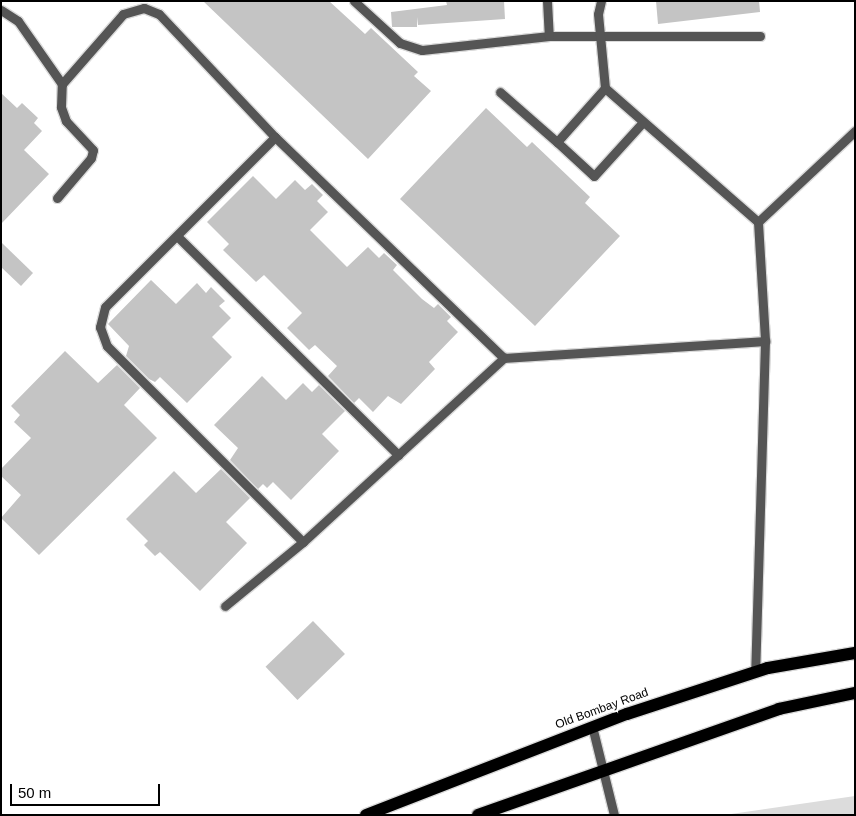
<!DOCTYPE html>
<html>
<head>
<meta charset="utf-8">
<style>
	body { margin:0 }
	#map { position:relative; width:856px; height:816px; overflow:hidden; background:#fff; font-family:Helvetica,sans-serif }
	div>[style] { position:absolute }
	.green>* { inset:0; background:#dcdcdc }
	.building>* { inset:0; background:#c4c4c4; transform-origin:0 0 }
	.roads { filter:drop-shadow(1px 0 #dbdbdb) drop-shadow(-1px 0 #dbdbdb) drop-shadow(0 1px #dbdbdb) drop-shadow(0 -1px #dbdbdb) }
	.lane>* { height:9px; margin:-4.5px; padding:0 4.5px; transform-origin:4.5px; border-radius:4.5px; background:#555 }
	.primary>* { height:12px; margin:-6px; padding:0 6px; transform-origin:6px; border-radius:6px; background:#000 }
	span { translate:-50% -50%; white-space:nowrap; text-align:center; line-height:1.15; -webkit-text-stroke:4px #fff; paint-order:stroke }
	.street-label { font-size:12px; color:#000 }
	.frame { position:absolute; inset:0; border:2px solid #000; pointer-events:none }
	.scale { position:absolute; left:10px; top:784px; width:150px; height:22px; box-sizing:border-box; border:2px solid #000; border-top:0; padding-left:6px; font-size:15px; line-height:18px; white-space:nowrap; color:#000; -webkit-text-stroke:4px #fff; paint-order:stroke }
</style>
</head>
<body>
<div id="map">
	<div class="green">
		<i style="clip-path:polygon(855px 796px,855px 815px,724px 815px)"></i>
	</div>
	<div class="building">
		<i style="clip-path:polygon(203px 1px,329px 1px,365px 34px,371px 28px,418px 72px,414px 76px,431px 91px,368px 159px)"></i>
		<i style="clip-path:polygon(446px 1px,504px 1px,505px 19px,418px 25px,417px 17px,417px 27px,392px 27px,391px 12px,447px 5px)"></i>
		<i style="clip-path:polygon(656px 1px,759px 1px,760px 12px,658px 24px)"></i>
		<i style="clip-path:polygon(1px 93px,17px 108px,22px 103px,38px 118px,34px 123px,42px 131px,24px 150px,49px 174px,1px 224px)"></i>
		<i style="clip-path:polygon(486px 108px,527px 147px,532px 142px,590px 197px,585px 203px,620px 236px,535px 326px,400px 199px)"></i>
		<i style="clip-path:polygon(253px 176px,276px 199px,295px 180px,305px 190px,312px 184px,323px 195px,317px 201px,328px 212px,310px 230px,347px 267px,368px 247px,379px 258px,384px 253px,397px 265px,393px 270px,422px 299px,434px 308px,438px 304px,451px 317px,447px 321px,458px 332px,429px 362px,435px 369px,401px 404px,388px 396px,373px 412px,359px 398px,354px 403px,328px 376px,337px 366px,315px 345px,309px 350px,287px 328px,302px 313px,264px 275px,256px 282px,223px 250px,229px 244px,207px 222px)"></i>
		<i style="clip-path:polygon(1px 242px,33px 273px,21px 286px,1px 267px)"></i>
		<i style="clip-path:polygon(151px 280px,176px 304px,197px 283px,206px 293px,211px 287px,225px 301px,219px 306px,231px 318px,212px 337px,232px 357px,187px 403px,160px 377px,155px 382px,149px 379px,126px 356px,129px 346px,108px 324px)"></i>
		<i style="clip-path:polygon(65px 351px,98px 383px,117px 365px,140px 388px,124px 405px,157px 438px,39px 555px,1px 518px,21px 495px,1px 476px,1px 469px,31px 438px,14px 422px,20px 415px,11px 406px)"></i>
		<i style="clip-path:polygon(262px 376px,286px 400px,303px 383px,312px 392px,319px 385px,345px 411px,322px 434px,339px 451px,291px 500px,273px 482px,267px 488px,263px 484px,258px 489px,230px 460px,238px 448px,214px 425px)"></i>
		<i style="clip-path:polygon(221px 469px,250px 498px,226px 522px,247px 543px,200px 591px,160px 552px,155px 556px,144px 545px,148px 541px,126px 519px,174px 471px,196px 493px)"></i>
		<i style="left:313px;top:621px;width:46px;height:66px;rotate:46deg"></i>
	</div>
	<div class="roads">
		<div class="lane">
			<i style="left:354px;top:1px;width:62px;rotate:42.4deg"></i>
			<i style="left:400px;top:43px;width:23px;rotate:18deg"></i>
			<i style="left:422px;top:50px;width:128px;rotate:-6.3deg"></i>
			<i style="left:549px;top:36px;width:211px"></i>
			<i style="left:547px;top:1px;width:35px;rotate:87deg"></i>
			<i style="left:601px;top:1px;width:13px;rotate:103deg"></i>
			<i style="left:598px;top:14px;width:74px;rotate:84.6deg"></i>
			<i style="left:605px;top:88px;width:72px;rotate:131.6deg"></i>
			<i style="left:557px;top:142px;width:50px;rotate:42.6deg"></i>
			<i style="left:594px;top:176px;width:73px;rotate:-47.8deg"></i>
			<i style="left:1px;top:10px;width:20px;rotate:33deg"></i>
			<i style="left:18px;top:21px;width:77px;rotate:55.1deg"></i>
			<i style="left:62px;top:84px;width:93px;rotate:-48.9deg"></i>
			<i style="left:123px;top:14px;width:22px;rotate:-16deg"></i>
			<i style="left:144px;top:8px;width:16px;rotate:22deg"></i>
			<i style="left:159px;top:14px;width:169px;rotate:46.7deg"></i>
			<i style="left:275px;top:137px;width:318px;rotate:44deg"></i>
			<i style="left:504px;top:358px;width:262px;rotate:-3.7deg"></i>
			<i style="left:605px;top:88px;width:203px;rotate:41.2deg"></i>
			<i style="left:758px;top:222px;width:119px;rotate:86.6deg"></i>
			<i style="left:765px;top:341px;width:331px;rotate:91.7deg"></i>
			<i style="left:500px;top:92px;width:76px;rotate:41.3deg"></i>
			<i style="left:275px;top:137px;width:240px;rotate:135deg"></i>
			<i style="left:105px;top:307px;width:21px;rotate:104deg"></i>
			<i style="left:100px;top:327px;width:20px;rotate:70deg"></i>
			<i style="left:107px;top:346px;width:277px;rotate:45deg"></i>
			<i style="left:57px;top:198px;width:52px;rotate:-49.6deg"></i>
			<i style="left:91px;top:158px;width:8px;rotate:-76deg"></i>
			<i style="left:93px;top:150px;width:40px;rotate:-133deg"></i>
			<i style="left:66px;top:121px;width:15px;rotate:-110deg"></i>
			<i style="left:61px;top:107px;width:23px;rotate:-88deg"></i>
			<i style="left:758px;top:222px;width:133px;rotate:-43.2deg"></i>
			<i style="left:178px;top:237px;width:310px;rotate:44.7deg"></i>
			<i style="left:225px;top:606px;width:101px;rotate:-39.4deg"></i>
			<i style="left:303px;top:542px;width:273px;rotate:-42.5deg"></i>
			<i style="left:592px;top:726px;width:92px;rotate:76.1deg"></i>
		</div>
		<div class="primary">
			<i style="left:366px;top:815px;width:280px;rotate:-21.2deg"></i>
			<i style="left:627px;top:714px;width:148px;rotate:-18.1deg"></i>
			<i style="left:768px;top:668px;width:88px;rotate:-9.8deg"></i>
			<i style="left:478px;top:815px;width:319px;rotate:-19.4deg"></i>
			<i style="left:779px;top:709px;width:78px;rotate:-11.9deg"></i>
		</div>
	</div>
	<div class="street-label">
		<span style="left:602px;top:709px;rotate:-20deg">Old Bombay Road</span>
	</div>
	<div class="frame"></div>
	<div class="scale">50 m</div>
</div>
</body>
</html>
